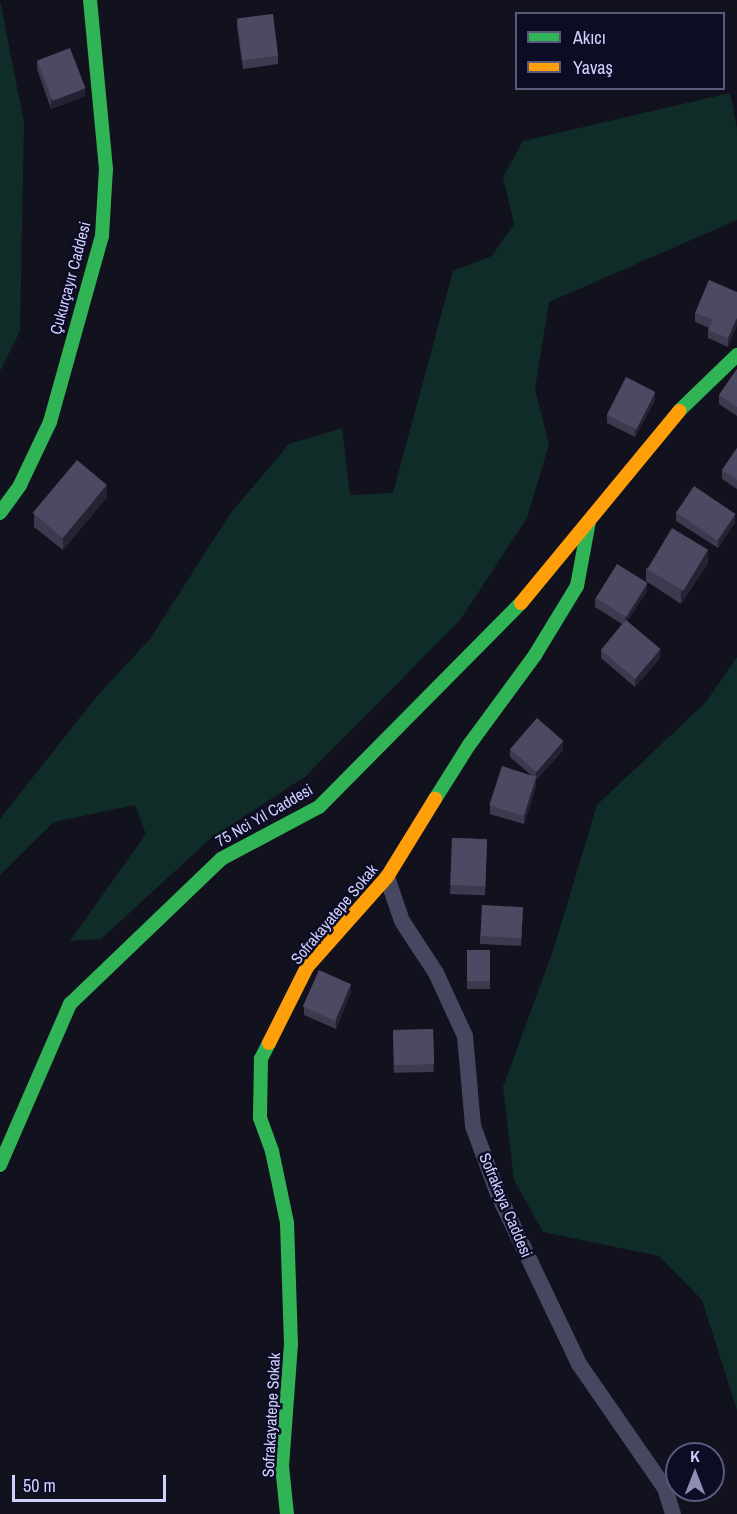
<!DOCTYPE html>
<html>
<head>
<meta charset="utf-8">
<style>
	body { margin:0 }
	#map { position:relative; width:737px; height:1514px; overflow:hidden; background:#12121f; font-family:"Archivo Narrow",sans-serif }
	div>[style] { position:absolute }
	.green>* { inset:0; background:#0f2c29 }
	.street>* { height:16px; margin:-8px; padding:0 8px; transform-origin:8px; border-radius:8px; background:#464861 }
	.fast>* { height:14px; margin:-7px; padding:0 7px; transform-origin:7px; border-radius:7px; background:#30b455 }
	.slow>* { height:14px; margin:-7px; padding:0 7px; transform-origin:7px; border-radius:7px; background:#ff9f0a }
	.wall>* { inset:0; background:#3b3a4f; transform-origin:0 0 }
	.shaded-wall>* { inset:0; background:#242334 }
	.building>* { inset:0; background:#4b4a62; transform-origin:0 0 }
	span { translate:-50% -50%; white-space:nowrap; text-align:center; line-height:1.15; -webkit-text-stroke:5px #0d0c25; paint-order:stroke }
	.street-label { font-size:16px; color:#d0d0ff }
	.legend { position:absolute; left:515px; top:12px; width:210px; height:78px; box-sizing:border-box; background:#0d0c25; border:2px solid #5b5a7c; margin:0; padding:8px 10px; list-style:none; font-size:18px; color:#d0d0ff }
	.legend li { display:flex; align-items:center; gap:12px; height:30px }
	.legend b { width:30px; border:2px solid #5b5a7c }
	.north { position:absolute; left:665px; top:1442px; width:60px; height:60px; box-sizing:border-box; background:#0d0c25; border:2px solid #5b5a7c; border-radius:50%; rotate:0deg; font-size:16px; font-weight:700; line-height:24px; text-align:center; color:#d0d0ff }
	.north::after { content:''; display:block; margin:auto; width:21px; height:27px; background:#8e8eb1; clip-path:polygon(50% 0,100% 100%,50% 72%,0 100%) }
	.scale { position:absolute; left:12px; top:1475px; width:154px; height:27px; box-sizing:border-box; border:3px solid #d0d0ff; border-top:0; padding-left:8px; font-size:18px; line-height:21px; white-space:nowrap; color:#d0d0ff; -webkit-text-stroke:4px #0d0c25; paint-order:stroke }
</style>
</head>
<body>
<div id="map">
	<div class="green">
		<i style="clip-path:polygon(0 0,24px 123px,20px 331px,0 371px)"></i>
		<i style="clip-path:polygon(730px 93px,737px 129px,737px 220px,549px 302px,535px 389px,549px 444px,527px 518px,460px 620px,306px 776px,211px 838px,101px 939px,70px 941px,146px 834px,135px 805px,54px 822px,0 875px,0 819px,97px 696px,150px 639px,230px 514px,289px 444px,342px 428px,350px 495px,393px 493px,453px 271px,492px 256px,514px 224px,503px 177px,523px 141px)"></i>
		<i style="clip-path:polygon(737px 657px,737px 1410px,702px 1300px,659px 1256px,543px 1232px,514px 1180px,503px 1087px,553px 951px,597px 805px,706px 702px)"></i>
	</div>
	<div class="street">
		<i style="left:387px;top:877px;width:46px;rotate:71.2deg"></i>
		<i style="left:402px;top:921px;width:62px;rotate:56.8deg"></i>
		<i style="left:436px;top:973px;width:69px;rotate:65.3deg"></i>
		<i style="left:465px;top:1036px;width:90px;rotate:84.9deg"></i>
		<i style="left:473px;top:1126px;width:72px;rotate:69.8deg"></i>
		<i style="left:498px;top:1194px;width:188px;rotate:64.5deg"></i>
		<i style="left:579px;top:1364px;width:151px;rotate:55.3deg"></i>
		<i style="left:665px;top:1488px;width:27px;rotate:73deg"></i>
	</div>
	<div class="fast">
		<i style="left:679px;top:411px;width:81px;rotate:-44deg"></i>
		<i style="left:0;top:513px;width:34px;rotate:-54deg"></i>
		<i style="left:20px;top:485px;width:70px;rotate:-64.5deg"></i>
		<i style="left:50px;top:422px;width:193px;rotate:-74.4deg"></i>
		<i style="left:102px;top:236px;width:67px;rotate:-86.6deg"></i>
		<i style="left:106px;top:169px;width:170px;rotate:-95.4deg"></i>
		<i style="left:435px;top:799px;width:64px;rotate:-57.8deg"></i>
		<i style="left:469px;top:745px;width:112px;rotate:-53.7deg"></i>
		<i style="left:535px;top:655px;width:81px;rotate:-58.7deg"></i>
		<i style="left:577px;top:586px;width:66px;rotate:-79.5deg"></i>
		<i style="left:269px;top:1043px;width:18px;rotate:117deg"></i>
		<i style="left:261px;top:1059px;width:59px;rotate:91deg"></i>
		<i style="left:260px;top:1118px;width:35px;rotate:70deg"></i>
		<i style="left:272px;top:1151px;width:74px;rotate:78.2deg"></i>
		<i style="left:287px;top:1223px;width:121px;rotate:88.1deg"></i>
		<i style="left:291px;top:1344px;width:122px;rotate:94.2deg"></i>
		<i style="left:282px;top:1466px;width:48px;rotate:84.1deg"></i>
		<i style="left:0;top:1165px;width:176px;rotate:-66.5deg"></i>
		<i style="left:70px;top:1004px;width:209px;rotate:-43.8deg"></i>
		<i style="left:221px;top:859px;width:111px;rotate:-28deg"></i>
		<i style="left:319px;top:807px;width:287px;rotate:-45.3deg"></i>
	</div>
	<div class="slow">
		<i style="left:521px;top:603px;width:249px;rotate:-50.5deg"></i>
		<i style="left:269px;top:1043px;width:85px;rotate:-63.4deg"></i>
		<i style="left:307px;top:967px;width:120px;rotate:-48.4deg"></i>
		<i style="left:387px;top:877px;width:92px;rotate:-58.4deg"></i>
	</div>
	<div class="wall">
		<i style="clip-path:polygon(237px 19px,278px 56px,278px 64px,243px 69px,237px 28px)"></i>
		<i style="clip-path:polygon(37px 61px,85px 96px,51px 109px,37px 69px)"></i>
		<i style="clip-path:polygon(737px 292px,728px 347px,708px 338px,708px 330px,709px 328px,695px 322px,695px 313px)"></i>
		<i style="clip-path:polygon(737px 369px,737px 416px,719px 404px,719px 395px)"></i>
		<i style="clip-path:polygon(655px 400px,635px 437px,607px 423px,607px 414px)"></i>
		<i style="clip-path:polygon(737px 448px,737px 489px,722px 479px,722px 470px)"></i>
		<i style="clip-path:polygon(107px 497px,63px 550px,34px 527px,34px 514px)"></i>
		<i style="clip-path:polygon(676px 512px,735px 522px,718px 548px,676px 521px)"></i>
		<i style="clip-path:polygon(708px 563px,681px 604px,646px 581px,646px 568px)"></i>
		<i style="clip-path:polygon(647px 591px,627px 621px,660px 658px,635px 687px,601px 658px,601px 650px,622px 624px,595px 607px,595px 598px)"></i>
		<i style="clip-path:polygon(510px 749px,563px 750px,536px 780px,536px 786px,524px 824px,490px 814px,490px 805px,531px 775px,510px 757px)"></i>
		<i style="left:452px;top:838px;width:35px;height:56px;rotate:2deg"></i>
		<i style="clip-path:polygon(523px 907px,521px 946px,480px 944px,480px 936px)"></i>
		<i style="left:490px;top:950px;width:39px;height:23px;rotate:90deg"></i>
		<i style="clip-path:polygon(351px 992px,336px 1029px,304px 1015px,304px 1007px)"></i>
		<i style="left:433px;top:1029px;width:43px;height:40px;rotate:89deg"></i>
	</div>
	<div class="shaded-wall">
		<i style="clip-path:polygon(85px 88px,85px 96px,51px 109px,51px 100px)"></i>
		<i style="clip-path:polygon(737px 318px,737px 326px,728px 347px,728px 338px)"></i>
		<i style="clip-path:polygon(655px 392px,655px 400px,635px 437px,635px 429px)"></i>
		<i style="clip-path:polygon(107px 485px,107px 497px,63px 550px,63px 538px)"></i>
		<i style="clip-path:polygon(735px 514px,735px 522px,718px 548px,718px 540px)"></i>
		<i style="clip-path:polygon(708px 550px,708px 563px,681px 604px,681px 591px)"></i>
		<i style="clip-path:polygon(647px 583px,647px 591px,625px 625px,625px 617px)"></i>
		<i style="clip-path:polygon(660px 649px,660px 658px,635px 687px,635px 679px)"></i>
		<i style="clip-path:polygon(563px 741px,563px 750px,536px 780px,536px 772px)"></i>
		<i style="clip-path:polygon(536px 777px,536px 786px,524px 824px,524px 816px)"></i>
		<i style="clip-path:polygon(351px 984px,351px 992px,336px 1029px,336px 1020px)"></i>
	</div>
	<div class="building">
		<i style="left:273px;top:14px;width:42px;height:36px;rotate:83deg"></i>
		<i style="left:70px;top:48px;width:43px;height:35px;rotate:69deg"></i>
		<i style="clip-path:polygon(709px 280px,737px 292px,737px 318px,728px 338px,708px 330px,713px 320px,695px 313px)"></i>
		<i style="clip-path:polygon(737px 369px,737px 407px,719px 395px)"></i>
		<i style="left:626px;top:377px;width:33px;height:42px;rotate:27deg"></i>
		<i style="clip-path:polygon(737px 448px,737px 480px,722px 470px)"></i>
		<i style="left:77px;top:460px;width:39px;height:69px;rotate:40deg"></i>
		<i style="left:694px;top:486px;width:50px;height:32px;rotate:34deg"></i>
		<i style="left:672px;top:528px;width:42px;height:48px;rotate:31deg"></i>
		<i style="left:617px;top:564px;width:36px;height:40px;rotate:32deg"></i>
		<i style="left:626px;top:620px;width:45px;height:39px;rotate:40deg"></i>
		<i style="left:537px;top:718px;width:35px;height:41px;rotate:41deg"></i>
		<i style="left:502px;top:766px;width:36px;height:41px;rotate:18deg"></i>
		<i style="left:452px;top:838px;width:35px;height:47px;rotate:2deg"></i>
		<i style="left:482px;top:905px;width:41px;height:31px;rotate:3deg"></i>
		<i style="left:490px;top:950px;width:31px;height:23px;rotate:90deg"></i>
		<i style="left:319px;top:970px;width:35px;height:40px;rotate:24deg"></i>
		<i style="left:433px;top:1029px;width:35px;height:40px;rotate:88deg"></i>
	</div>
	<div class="street-label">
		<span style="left:70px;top:278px;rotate:-75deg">Çukurçayır Caddesi</span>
		<span style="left:264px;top:815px;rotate:-30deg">75 Nci Yıl Caddesi</span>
		<span style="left:334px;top:914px;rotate:-50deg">Sofrakayatepe Sokak</span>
		<span style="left:506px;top:1205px;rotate:67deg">Sofrakaya Caddesi</span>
		<span style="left:271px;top:1415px;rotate:-87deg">Sofrakayatepe Sokak</span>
	</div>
	<ul class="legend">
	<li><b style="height:8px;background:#30b455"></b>Akıcı</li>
	<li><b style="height:8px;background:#ff9f0a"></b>Yavaş</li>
	</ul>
	<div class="north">K</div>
	<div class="scale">50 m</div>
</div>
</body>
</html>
